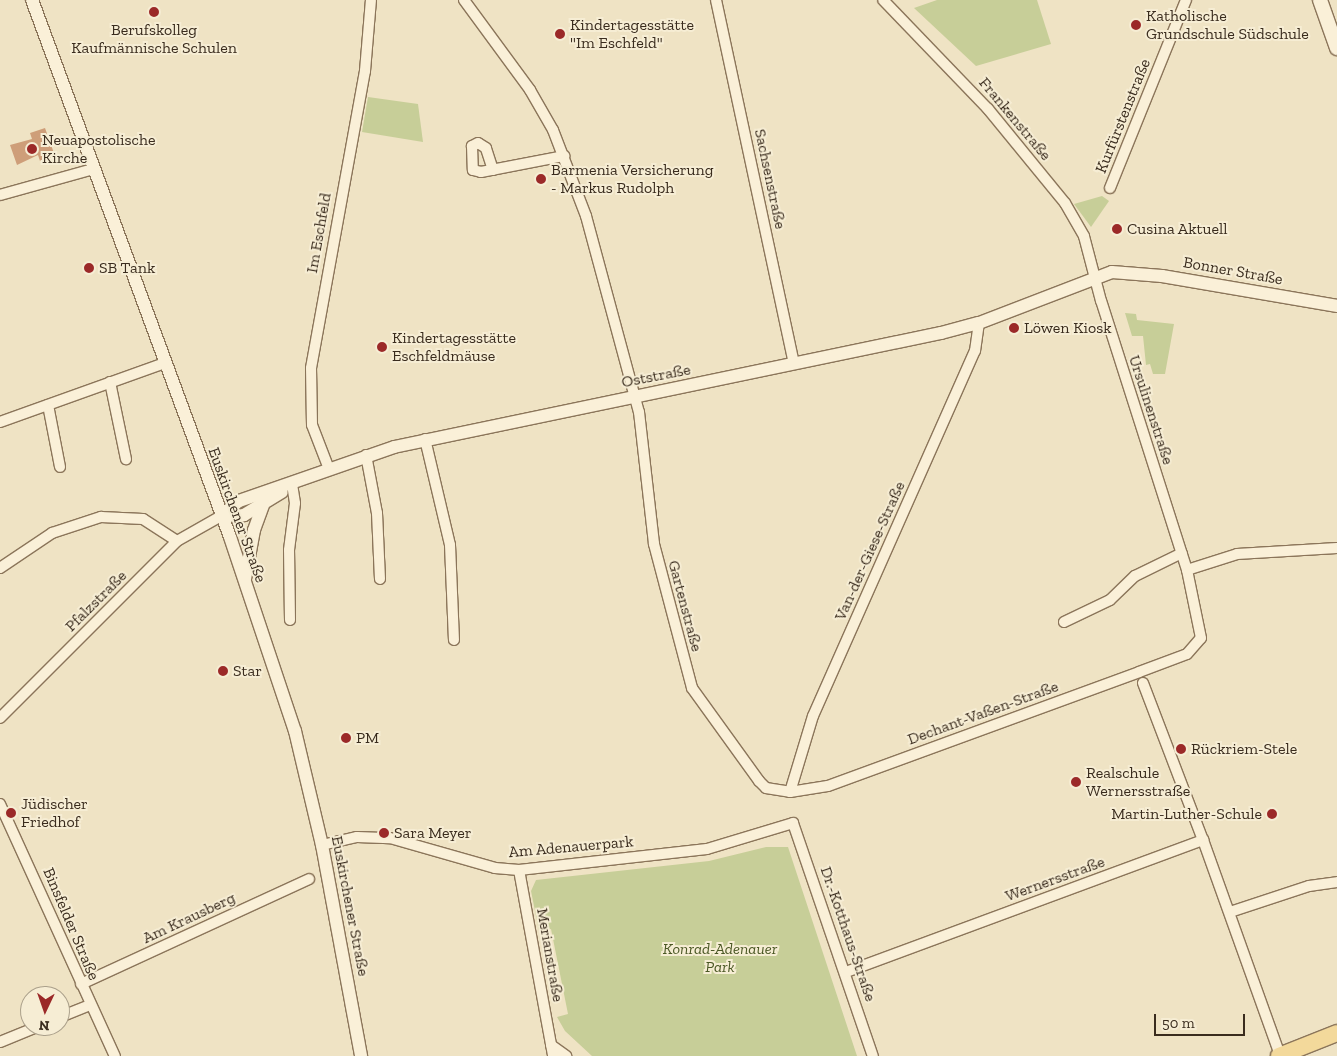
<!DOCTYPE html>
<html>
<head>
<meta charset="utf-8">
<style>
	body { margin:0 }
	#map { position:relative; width:1337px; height:1056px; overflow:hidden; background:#efe3c4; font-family:"Zilla Slab",serif }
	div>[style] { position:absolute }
	.green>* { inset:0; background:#c7ce98 }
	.building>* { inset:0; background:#ce9e79 }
	.roads { filter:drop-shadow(1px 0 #8b755a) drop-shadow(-1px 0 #8b755a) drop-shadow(0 1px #8b755a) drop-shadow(0 -1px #8b755a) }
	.minor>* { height:10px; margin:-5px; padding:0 5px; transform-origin:5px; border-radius:5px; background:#faf0d8 }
	.tertiary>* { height:12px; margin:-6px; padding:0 6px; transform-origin:6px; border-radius:6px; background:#faf0d8 }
	.secondary>* { height:14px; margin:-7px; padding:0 7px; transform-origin:7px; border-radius:7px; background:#faf0d8 }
	.primary>* { height:16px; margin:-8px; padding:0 8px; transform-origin:8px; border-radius:8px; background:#f3d99b }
	.dots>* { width:14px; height:14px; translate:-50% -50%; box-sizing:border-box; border:2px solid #f6edd4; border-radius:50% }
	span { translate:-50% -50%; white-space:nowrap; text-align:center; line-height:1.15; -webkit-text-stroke:4px #f6edd4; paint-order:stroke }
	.poi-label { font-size:16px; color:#3a2c1e }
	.left { translate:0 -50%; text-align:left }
	.right { translate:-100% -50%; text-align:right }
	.street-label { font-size:16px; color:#3a2c1e }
	.park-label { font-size:16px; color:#4a5724; font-style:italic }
	.north { position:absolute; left:20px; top:986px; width:50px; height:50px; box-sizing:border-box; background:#f6edd4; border:1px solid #aba08b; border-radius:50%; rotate:183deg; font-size:14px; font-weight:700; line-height:20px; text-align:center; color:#3a2c1e }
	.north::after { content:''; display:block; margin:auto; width:18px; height:22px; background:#9b2928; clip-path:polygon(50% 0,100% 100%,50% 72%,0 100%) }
	.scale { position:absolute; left:1154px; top:1014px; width:91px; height:22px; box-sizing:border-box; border:2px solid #3a2c1e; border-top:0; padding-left:6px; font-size:15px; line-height:18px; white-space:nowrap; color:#3a2c1e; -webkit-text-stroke:4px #f6edd4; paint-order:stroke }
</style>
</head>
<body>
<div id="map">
	<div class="green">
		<i style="clip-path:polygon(937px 0,1037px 0,1051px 44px,976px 66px,914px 8px)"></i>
		<i style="clip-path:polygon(368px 97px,418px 104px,423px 142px,362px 132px)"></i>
		<i style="clip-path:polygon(1102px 196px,1109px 201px,1091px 227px,1074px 204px)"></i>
		<i style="clip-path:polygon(1125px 313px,1136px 314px,1137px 320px,1174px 324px,1165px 374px,1153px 374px,1150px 364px,1146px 365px,1143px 336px,1132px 336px)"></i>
		<i style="clip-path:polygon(766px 847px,788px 847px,857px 1056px,592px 1056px,565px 1031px,557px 1017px,568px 1014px,551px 929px,539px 931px,531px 891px,536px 880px,709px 861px)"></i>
	</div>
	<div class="building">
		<i style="clip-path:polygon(45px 128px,55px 156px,40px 161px,38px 155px,17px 165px,10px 145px,32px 139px,30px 133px)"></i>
	</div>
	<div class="roads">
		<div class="minor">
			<i style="left:464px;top:0;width:112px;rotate:53.7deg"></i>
			<i style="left:530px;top:90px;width:46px;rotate:60.1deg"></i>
			<i style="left:553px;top:130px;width:92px;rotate:69deg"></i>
			<i style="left:586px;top:216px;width:203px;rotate:74.9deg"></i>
			<i style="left:639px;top:412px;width:133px;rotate:83.5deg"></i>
			<i style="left:654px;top:544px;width:149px;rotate:75.2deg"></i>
			<i style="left:692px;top:688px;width:115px;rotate:54.2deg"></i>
			<i style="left:759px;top:781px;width:10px;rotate:45deg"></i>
			<i style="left:766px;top:788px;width:24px;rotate:9deg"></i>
			<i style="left:790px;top:792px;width:38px;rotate:-9deg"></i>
			<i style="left:828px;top:786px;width:331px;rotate:-20.1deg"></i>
			<i style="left:1139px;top:672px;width:51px;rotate:-20.6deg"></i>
			<i style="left:1187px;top:654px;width:21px;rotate:-49deg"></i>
			<i style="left:1201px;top:638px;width:69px;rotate:-101.6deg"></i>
			<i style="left:1187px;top:570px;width:282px;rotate:-107.7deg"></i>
			<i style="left:1101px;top:301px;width:67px;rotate:-104.7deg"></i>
			<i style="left:1084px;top:236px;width:38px;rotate:-120deg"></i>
			<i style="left:1065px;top:203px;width:122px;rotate:-129.3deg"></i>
			<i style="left:988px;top:109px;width:151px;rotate:-133.9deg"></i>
			<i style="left:716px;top:0;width:372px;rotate:77.9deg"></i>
			<i style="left:493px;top:170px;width:23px;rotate:-108deg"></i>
			<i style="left:486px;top:148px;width:9px;rotate:-148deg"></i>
			<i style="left:478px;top:143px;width:7px;rotate:153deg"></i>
			<i style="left:472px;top:146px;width:24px;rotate:88deg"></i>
			<i style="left:473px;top:170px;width:8px;rotate:14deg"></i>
			<i style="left:481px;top:172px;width:85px;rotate:-10.9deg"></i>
			<i style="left:1110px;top:188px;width:203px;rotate:-68deg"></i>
			<i style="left:0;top:195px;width:97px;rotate:-15.6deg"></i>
			<i style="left:110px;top:382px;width:79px;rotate:78.3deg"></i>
			<i style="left:48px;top:405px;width:63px;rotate:79deg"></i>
			<i style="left:0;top:422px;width:175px;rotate:-19.7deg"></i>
			<i style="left:425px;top:439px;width:109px;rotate:76.7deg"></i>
			<i style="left:450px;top:545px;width:95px;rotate:87.6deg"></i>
			<i style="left:366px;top:455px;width:59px;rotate:79.3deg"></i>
			<i style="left:377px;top:513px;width:66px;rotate:87.4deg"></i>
			<i style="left:329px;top:469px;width:47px;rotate:-111.1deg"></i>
			<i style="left:312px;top:425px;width:57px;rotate:-91deg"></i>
			<i style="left:311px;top:368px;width:302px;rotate:-79.7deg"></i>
			<i style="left:365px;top:71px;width:71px;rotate:-85.2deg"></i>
			<i style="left:0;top:568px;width:63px;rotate:-33.9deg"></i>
			<i style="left:52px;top:533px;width:52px;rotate:-18.1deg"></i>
			<i style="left:101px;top:517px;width:42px;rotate:2.7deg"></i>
			<i style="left:143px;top:519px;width:40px;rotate:32.9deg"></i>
			<i style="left:1187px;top:570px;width:52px;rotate:-17.7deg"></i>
			<i style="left:1237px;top:554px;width:100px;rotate:-3.4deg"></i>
			<i style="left:290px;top:620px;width:70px;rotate:-90.8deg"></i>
			<i style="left:289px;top:550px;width:47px;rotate:-82.7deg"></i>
			<i style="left:295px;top:503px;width:18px;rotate:-99deg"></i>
			<i style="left:1064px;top:622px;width:51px;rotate:-25.6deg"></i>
			<i style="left:1110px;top:600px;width:35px;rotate:-44deg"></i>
			<i style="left:1135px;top:576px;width:52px;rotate:-26.1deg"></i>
			<i style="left:1143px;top:683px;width:168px;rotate:69.1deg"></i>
			<i style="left:0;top:718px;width:250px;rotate:-45deg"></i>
			<i style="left:177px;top:541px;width:51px;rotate:-29.6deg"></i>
			<i style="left:790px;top:792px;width:79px;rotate:-73.2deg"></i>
			<i style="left:813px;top:716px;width:399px;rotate:-66.1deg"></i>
			<i style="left:975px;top:351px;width:28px;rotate:-82deg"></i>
			<i style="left:0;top:804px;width:277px;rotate:65.5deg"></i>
			<i style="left:322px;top:845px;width:36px;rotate:-13deg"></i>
			<i style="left:357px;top:837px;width:33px;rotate:2deg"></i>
			<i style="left:390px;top:838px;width:109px;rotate:15.9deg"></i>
			<i style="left:495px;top:868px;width:24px;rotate:5deg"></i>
			<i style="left:519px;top:870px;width:189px;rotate:-6.4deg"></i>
			<i style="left:707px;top:849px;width:90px;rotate:-16.8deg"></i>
			<i style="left:793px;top:823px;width:246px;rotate:71.1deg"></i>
			<i style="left:519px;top:870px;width:189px;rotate:79.6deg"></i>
			<i style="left:1230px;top:912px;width:83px;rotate:-18.2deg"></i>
			<i style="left:1309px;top:886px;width:28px;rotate:-8deg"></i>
			<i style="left:846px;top:972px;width:381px;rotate:-20.3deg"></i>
			<i style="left:1203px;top:840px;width:228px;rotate:70.3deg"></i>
			<i style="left:81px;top:984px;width:251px;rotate:-24.7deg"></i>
			<i style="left:60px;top:1017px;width:32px;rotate:-22deg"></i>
			<i style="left:0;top:1042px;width:42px;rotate:-22.3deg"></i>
			<i style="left:551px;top:1045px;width:19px;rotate:36deg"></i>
		</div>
		<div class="tertiary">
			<i style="left:32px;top:0;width:572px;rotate:69.76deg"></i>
			<i style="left:230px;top:537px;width:205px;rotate:71.5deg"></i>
			<i style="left:295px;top:731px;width:117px;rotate:76.7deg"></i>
			<i style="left:322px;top:845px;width:215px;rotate:79.5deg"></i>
			<i style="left:221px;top:516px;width:23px;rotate:-40deg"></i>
			<i style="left:239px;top:501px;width:164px;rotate:-19.2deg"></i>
			<i style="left:394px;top:447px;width:559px;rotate:-11.77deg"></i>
			<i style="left:941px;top:333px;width:39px;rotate:-15deg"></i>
			<i style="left:979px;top:323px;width:142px;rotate:-21deg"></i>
			<i style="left:1112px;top:272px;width:50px;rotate:4.6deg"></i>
			<i style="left:1162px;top:276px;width:178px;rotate:9.7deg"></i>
			<i style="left:221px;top:516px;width:23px;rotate:-2deg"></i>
			<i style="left:244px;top:515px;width:44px;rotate:-31.2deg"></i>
			<i style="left:245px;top:579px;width:50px;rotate:-79.6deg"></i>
			<i style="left:254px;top:530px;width:27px;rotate:-70deg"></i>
		</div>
		<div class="secondary">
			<i style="left:1320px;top:0;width:51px;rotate:70.5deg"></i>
		</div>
		<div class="primary">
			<i style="left:1279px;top:1056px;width:62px;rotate:-21.6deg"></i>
		</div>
	</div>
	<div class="dots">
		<i style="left:154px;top:12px;background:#9b2928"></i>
		<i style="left:1136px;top:25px;background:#9b2928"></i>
		<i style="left:560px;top:34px;background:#9b2928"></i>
		<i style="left:32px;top:149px;background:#9b2928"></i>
		<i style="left:541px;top:179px;background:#9b2928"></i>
		<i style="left:1117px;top:229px;background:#9b2928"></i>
		<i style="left:89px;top:268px;background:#9b2928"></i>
		<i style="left:1014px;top:328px;background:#9b2928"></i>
		<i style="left:382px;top:347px;background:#9b2928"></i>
		<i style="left:223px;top:671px;background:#9b2928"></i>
		<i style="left:346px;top:738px;background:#9b2928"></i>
		<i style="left:1181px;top:749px;background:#9b2928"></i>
		<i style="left:1076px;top:782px;background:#9b2928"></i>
		<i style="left:11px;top:813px;background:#9b2928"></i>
		<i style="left:1272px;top:814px;background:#9b2928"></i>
		<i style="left:384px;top:833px;background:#9b2928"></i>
	</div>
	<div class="poi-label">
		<span class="left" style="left:1146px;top:25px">Katholische<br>Grundschule Südschule</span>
		<span class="left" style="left:570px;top:34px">Kindertagesstätte<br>"Im Eschfeld"</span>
		<span style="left:154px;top:39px">Berufskolleg<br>Kaufmännische Schulen</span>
		<span class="left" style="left:42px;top:149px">Neuapostolische<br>Kirche</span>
		<span class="left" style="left:551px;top:179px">Barmenia Versicherung<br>- Markus Rudolph</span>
		<span class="left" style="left:1127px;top:229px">Cusina Aktuell</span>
		<span class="left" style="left:99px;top:268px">SB Tank</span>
		<span class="left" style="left:1024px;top:328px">Löwen Kiosk</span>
		<span class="left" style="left:392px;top:347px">Kindertagesstätte<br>Eschfeldmäuse</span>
		<span class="left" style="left:233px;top:671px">Star</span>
		<span class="left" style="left:356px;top:738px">PM</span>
		<span class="left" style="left:1191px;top:749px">Rückriem-Stele</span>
		<span class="left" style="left:1086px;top:782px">Realschule<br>Wernersstraße</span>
		<span class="left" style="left:21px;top:813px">Jüdischer<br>Friedhof</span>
		<span class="right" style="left:1262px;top:814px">Martin-Luther-Schule</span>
		<span class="left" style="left:394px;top:833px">Sara Meyer</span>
	</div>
	<div class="street-label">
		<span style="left:1123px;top:116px;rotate:-68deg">Kurfürstenstraße</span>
		<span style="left:1015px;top:119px;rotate:50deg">Frankenstraße</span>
		<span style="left:770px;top:179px;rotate:78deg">Sachsenstraße</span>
		<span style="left:319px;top:233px;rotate:-80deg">Im Eschfeld</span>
		<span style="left:1233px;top:271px;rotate:10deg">Bonner Straße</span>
		<span style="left:656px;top:376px;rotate:-11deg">Oststraße</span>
		<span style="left:1151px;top:410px;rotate:72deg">Ursulinenstraße</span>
		<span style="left:237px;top:515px;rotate:70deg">Euskirchener Straße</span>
		<span style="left:870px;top:551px;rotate:-66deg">Van-der-Giese-Straße</span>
		<span style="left:96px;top:601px;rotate:-45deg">Pfalzstraße</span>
		<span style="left:685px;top:606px;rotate:75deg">Gartenstraße</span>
		<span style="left:983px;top:713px;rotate:-20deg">Dechant-Vaßen-Straße</span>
		<span style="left:571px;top:847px;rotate:-5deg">Am Adenauerpark</span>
		<span style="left:1055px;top:879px;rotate:-20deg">Wernersstraße</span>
		<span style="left:350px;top:906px;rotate:79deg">Euskirchener Straße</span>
		<span style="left:189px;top:918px;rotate:-25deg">Am Krausberg</span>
		<span style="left:71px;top:924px;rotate:67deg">Binsfelder Straße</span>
		<span style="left:848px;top:934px;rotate:71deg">Dr.-Kotthaus-Straße</span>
		<span style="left:550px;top:955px;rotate:80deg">Merianstraße</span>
	</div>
	<div class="park-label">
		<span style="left:720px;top:958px">Konrad-Adenauer<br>Park</span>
	</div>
	<div class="north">N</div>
	<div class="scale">50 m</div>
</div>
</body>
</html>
